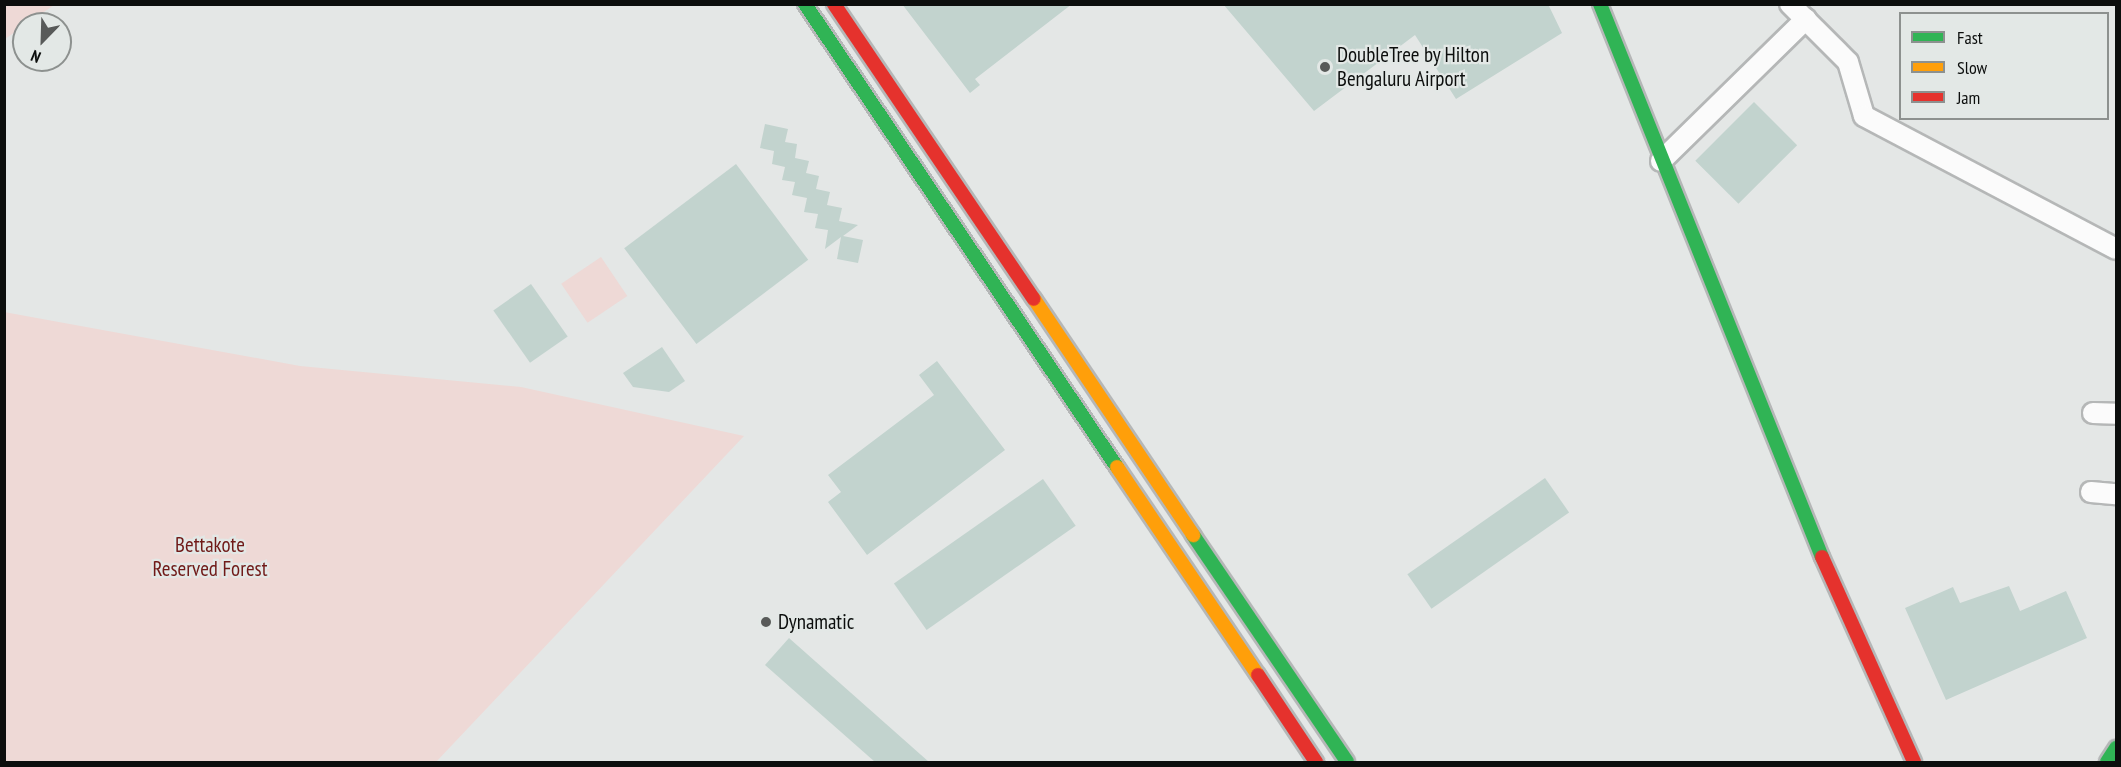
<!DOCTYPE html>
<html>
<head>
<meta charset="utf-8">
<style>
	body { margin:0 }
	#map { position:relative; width:2121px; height:767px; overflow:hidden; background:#e4e7e6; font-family:"PT Sans Narrow",sans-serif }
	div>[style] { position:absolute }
	.green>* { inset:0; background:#eed9d6; transform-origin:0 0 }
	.building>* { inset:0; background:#c2d3ce; transform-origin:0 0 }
	.roads { filter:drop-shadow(2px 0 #b5b7b7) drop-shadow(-2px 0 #b5b7b7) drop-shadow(0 2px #b5b7b7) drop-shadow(0 -2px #b5b7b7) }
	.street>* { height:20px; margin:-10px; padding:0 10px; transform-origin:10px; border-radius:10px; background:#fbfbfb }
	.fast>* { height:14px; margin:-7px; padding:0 7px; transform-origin:7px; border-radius:7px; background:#30b455 }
	.slow>* { height:14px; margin:-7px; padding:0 7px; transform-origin:7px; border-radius:7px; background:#ff9f0a }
	.jam>* { height:14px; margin:-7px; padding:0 7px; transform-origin:7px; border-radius:7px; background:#e5322d }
	.dots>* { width:16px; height:16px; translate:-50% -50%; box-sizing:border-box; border:3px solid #e3e8e6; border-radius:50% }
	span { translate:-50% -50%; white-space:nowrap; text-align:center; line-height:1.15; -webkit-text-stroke:4.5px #e3e8e6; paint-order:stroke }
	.poi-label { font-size:21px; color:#0c0e0d }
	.left { translate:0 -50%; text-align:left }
	.park-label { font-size:21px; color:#701a18 }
	.frame { position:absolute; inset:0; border:6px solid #0c0e0d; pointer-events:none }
	.legend { position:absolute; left:1899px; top:12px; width:210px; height:108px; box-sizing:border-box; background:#e3e8e6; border:2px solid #8d918f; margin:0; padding:8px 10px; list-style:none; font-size:18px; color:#0c0e0d }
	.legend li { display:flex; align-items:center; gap:12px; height:30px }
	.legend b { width:30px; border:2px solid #8d918f }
	.north { position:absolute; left:12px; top:12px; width:60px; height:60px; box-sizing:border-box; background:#e3e8e6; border:2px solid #8d918f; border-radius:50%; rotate:203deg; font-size:16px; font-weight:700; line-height:24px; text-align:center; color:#0c0e0d }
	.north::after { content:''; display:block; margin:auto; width:21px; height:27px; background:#585a59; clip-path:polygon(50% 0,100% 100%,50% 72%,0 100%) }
</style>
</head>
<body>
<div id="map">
	<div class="green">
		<i style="clip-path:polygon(5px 4px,54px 4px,54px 5px,5px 39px)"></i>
		<i style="left:601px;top:257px;width:47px;height:48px;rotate:56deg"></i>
		<i style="clip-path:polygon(4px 312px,300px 366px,521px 387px,744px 436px,436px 762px,5px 762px)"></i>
	</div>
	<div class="building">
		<i style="clip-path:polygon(902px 4px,1072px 4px,975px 79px,980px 85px,970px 93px)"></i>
		<i style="clip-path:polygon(1223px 4px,1548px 4px,1562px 33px,1456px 99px,1415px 35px,1314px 111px)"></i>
		<i style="left:1754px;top:102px;width:61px;height:83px;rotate:45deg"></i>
		<i style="clip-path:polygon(765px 124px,788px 129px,785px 142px,797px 144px,795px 158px,809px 161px,806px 173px,819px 176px,816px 189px,830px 192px,827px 205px,842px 208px,839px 221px,858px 225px,843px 236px,863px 240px,858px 263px,837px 259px,841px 237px,825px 249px,828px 230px,815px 228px,818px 214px,804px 212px,807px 198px,792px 195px,795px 182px,782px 180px,785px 167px,772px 164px,774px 151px,760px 148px)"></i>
		<i style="left:736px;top:164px;width:120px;height:140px;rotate:53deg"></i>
		<i style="left:531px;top:284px;width:64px;height:46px;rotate:55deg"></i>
		<i style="clip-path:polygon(662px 347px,685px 381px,669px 392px,633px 387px,623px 373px)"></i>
		<i style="clip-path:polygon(937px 361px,1005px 450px,867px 555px,828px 502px,841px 492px,828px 475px,934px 395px,919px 375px)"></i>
		<i style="left:1545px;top:478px;width:42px;height:168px;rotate:55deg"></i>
		<i style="left:1043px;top:479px;width:57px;height:182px;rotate:55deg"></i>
		<i style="clip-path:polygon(2009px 586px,2020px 611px,2066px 591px,2087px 638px,1946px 700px,1905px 608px,1953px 587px,1960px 603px)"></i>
		<i style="clip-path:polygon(789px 638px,929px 762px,875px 762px,765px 665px)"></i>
	</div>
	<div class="roads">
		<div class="street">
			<i style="left:1790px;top:4px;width:82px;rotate:45deg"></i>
			<i style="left:1848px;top:62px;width:56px;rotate:73.5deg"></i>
			<i style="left:1864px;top:116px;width:285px;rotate:27.8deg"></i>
			<i style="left:1661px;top:161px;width:203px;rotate:-44.4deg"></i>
			<i style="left:2093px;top:413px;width:23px;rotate:2deg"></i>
			<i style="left:2091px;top:492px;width:25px;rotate:5deg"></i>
		</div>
		<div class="fast">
			<i style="left:805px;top:4px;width:558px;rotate:56.03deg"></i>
			<i style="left:1600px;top:4px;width:596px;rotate:68.13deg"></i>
			<i style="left:1193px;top:535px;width:274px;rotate:55.8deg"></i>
			<i style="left:2107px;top:762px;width:17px;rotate:-57deg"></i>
		</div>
		<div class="slow">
			<i style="left:1034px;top:299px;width:285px;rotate:56deg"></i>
			<i style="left:1117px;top:467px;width:251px;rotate:55.9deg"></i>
		</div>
		<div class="jam">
			<i style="left:834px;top:4px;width:356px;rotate:55.9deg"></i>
			<i style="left:1822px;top:557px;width:225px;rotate:65.8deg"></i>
			<i style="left:1258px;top:675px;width:105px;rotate:56.3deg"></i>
		</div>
	</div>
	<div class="dots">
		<i style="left:1325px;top:67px;background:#585a59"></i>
		<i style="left:766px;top:622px;background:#585a59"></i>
	</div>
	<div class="poi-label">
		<span class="left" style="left:1337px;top:67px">DoubleTree by Hilton<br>Bengaluru Airport</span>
		<span class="left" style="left:778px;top:622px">Dynamatic</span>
	</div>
	<div class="park-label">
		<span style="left:210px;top:557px">Bettakote<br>Reserved Forest</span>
	</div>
	<div class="frame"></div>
	<ul class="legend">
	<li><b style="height:8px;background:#30b455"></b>Fast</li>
	<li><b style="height:8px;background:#ff9f0a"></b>Slow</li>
	<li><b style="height:8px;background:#e5322d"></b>Jam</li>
	</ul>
	<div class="north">N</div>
</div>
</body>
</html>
